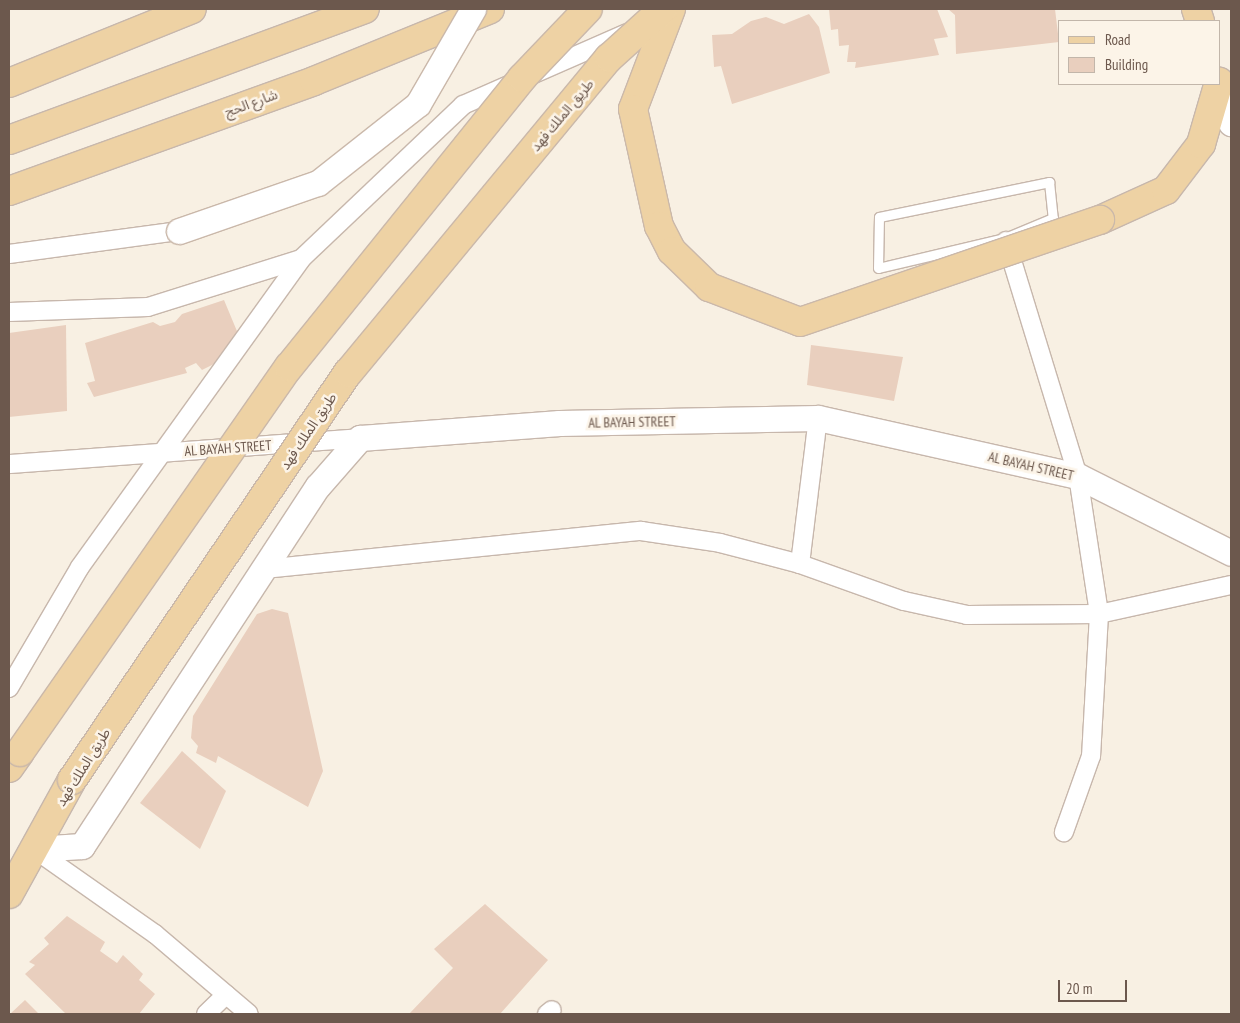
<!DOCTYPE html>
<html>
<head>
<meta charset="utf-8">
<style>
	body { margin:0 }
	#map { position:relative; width:1240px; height:1023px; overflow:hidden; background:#f8f0e3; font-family:"PT Sans Narrow","Noto Sans Arabic",sans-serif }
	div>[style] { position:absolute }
	.building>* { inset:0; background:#e9cfbe }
	.roads { filter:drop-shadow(1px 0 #c7b7ac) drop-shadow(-1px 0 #c7b7ac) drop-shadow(0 1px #c7b7ac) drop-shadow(0 -1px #c7b7ac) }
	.lane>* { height:9px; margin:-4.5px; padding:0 4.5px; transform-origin:4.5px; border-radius:4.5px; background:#fff }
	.street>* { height:18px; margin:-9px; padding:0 9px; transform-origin:9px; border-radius:9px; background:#fff }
	.secondary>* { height:25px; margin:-12.5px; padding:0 12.5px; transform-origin:12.5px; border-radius:12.5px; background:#fff }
	.primary>* { height:28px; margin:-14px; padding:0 14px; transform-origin:14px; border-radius:14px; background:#eed2a4 }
	.bridges { filter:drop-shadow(1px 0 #cab8aa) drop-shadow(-1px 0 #cab8aa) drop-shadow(0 1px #cab8aa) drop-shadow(0 -1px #cab8aa) }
	.secondary-bridge>* { height:25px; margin:-12.5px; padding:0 12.5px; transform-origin:12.5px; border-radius:12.5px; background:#fff }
	.primary-bridge>* { height:28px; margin:-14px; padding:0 14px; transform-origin:14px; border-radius:14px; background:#eed2a4 }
	span { translate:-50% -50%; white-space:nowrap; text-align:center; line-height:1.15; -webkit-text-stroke:5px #fcf4e8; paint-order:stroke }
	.street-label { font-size:14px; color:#6c584d }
	.frame { position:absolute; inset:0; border:10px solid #6c584d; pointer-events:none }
	.legend { position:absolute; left:1058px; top:20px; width:162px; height:65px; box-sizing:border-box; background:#fcf4e8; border:1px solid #c2b6aa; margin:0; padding:6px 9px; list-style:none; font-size:15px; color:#6c584d }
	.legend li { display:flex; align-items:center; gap:10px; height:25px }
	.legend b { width:25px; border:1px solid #c2b6aa }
	.scale { position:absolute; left:1058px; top:980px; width:69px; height:22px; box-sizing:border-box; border:2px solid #6c584d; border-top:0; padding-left:6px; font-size:15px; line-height:18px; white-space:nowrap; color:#6c584d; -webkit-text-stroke:4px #fcf4e8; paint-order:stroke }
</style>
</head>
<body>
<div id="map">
	<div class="building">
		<i style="clip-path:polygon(829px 9px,937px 9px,948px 37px,934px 39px,939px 55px,855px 68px,856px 62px,847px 62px,849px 45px,839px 46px,838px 29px,831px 30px)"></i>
		<i style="clip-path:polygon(948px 9px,1055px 9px,1059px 42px,956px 54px,955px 15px)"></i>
		<i style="clip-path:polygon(809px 14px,819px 27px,830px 73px,732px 104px,721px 66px,714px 67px,712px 35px,732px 34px,751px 21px,766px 17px,784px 24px)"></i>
		<i style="clip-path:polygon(224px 300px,239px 336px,233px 338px,228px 353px,221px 354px,222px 360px,202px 370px,196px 363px,185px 368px,187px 373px,94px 397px,87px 383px,95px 381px,85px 343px,153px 322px,160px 326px,175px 322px,182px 314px)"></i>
		<i style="clip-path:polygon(66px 325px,67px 411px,9px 417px,9px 333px)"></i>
		<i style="clip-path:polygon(811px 345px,903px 357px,894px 401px,807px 385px)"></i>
		<i style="clip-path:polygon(272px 609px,288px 613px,323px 771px,308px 807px,218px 756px,216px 763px,196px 753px,198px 746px,191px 738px,193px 716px,257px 614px)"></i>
		<i style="clip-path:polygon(182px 751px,226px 791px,200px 849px,140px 803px)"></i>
		<i style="clip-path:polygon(485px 904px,548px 960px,500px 1014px,409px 1014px,453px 968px,434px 949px)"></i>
		<i style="clip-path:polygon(67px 916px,105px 942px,100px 951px,117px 963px,123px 955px,143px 974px,139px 980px,155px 994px,139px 1014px,66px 1014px,25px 974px,35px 965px,29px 962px,49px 944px,44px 938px)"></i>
		<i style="clip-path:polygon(25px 1000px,39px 1014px,10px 1014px)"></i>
	</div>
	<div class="roads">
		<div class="lane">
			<i style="left:1049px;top:182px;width:36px;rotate:84deg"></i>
			<i style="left:1053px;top:218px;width:52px;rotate:157.4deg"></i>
			<i style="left:1005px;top:238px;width:130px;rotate:166.7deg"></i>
			<i style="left:878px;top:268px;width:51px;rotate:-88.9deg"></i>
			<i style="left:879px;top:217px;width:174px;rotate:-11.6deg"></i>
		</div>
		<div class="street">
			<i style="left:1006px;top:241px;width:246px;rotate:73deg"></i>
			<i style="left:1078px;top:476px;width:140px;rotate:81.3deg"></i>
			<i style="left:1099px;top:614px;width:142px;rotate:93.2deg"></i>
			<i style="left:1091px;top:756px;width:81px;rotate:109.6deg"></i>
			<i style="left:9px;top:254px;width:172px;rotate:-7.7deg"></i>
			<i style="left:9px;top:312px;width:139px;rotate:-2.1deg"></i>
			<i style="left:148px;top:307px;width:160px;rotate:-17.4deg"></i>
			<i style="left:301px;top:259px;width:224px;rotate:-43.5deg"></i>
			<i style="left:463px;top:105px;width:179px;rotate:-23.7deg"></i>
			<i style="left:9px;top:464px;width:352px;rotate:-4.2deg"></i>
			<i style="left:800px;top:564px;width:147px;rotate:-83deg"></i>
			<i style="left:264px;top:569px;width:379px;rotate:-5.8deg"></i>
			<i style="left:641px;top:531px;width:80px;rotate:8.6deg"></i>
			<i style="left:720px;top:543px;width:83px;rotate:14.7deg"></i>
			<i style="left:800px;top:564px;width:110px;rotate:19.6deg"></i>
			<i style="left:904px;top:601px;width:65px;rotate:12.5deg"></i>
			<i style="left:967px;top:615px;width:132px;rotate:-0.4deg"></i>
			<i style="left:1099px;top:614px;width:135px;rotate:-12.4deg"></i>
			<i style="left:9px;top:688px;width:140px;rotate:-59.6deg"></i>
			<i style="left:80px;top:567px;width:379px;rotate:-54.3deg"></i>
			<i style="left:34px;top:849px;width:148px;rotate:35.1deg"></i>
			<i style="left:155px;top:934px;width:123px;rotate:40.4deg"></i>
			<i style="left:206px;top:1014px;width:28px;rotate:-44deg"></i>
			<i style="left:547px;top:1014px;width:6px;rotate:-39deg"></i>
		</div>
		<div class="secondary">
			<i style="left:1219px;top:83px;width:42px;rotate:73.3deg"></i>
			<i style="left:34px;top:849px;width:48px;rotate:-3.6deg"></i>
			<i style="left:82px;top:846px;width:430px;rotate:-56.8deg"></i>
			<i style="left:318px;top:486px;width:64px;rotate:-48.8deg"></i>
			<i style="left:360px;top:438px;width:200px;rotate:-4.3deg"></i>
			<i style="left:559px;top:423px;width:259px;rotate:-1.1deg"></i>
			<i style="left:818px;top:418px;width:266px;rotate:12.6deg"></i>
			<i style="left:1078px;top:476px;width:171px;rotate:26.7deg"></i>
		</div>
		<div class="primary">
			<i style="left:1196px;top:9px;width:13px;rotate:72deg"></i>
			<i style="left:9px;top:83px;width:197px;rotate:-22deg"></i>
			<i style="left:9px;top:140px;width:379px;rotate:-20.2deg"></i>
			<i style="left:9px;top:191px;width:324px;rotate:-19.8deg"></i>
			<i style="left:314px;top:81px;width:190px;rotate:-22.2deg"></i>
			<i style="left:1100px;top:220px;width:72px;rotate:-24.4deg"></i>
			<i style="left:1166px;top:190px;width:58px;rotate:-52.7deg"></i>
			<i style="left:1201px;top:144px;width:65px;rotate:-73.8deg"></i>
			<i style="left:9px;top:768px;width:19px;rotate:-55deg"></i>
			<i style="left:9px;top:894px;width:130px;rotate:-61.1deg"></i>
		</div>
	</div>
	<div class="bridges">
		<div class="secondary-bridge">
			<i style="left:179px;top:231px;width:147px;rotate:-19.1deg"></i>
			<i style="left:318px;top:183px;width:127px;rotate:-38.3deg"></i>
			<i style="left:418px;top:104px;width:110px;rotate:-59.9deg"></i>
		</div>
		<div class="primary-bridge">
			<i style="left:671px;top:9px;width:107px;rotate:110.8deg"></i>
			<i style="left:633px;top:109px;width:120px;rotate:77.5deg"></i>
			<i style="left:659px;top:226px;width:28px;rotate:63deg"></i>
			<i style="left:672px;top:251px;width:52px;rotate:44.2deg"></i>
			<i style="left:709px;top:287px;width:97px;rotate:21deg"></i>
			<i style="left:800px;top:322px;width:317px;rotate:-18.8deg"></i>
			<i style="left:20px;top:752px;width:470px;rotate:-55.1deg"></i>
			<i style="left:289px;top:367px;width:371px;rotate:-51.1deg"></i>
			<i style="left:522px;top:78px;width:95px;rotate:-46.3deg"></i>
			<i style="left:72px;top:780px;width:492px;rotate:-55.9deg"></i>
			<i style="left:348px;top:373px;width:409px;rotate:-50.4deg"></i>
			<i style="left:609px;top:58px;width:73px;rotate:-42.2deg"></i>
		</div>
	</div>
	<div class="street-label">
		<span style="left:251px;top:103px;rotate:-20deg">شارع الحج</span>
		<span style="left:562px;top:115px;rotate:-50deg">طريق الملك فهد</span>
		<span style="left:632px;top:422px;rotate:-1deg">AL BAYAH STREET</span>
		<span style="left:308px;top:431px;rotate:-56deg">طريق الملك فهد</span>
		<span style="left:228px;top:448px;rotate:-4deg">AL BAYAH STREET</span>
		<span style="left:1031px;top:466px;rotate:13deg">AL BAYAH STREET</span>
		<span style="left:83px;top:767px;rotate:-58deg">طريق الملك فهد</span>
	</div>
	<div class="frame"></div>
	<ul class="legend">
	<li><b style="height:6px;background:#eed2a4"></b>Road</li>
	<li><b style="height:14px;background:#e9cfbe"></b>Building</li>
	</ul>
	<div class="scale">20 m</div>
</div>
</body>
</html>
